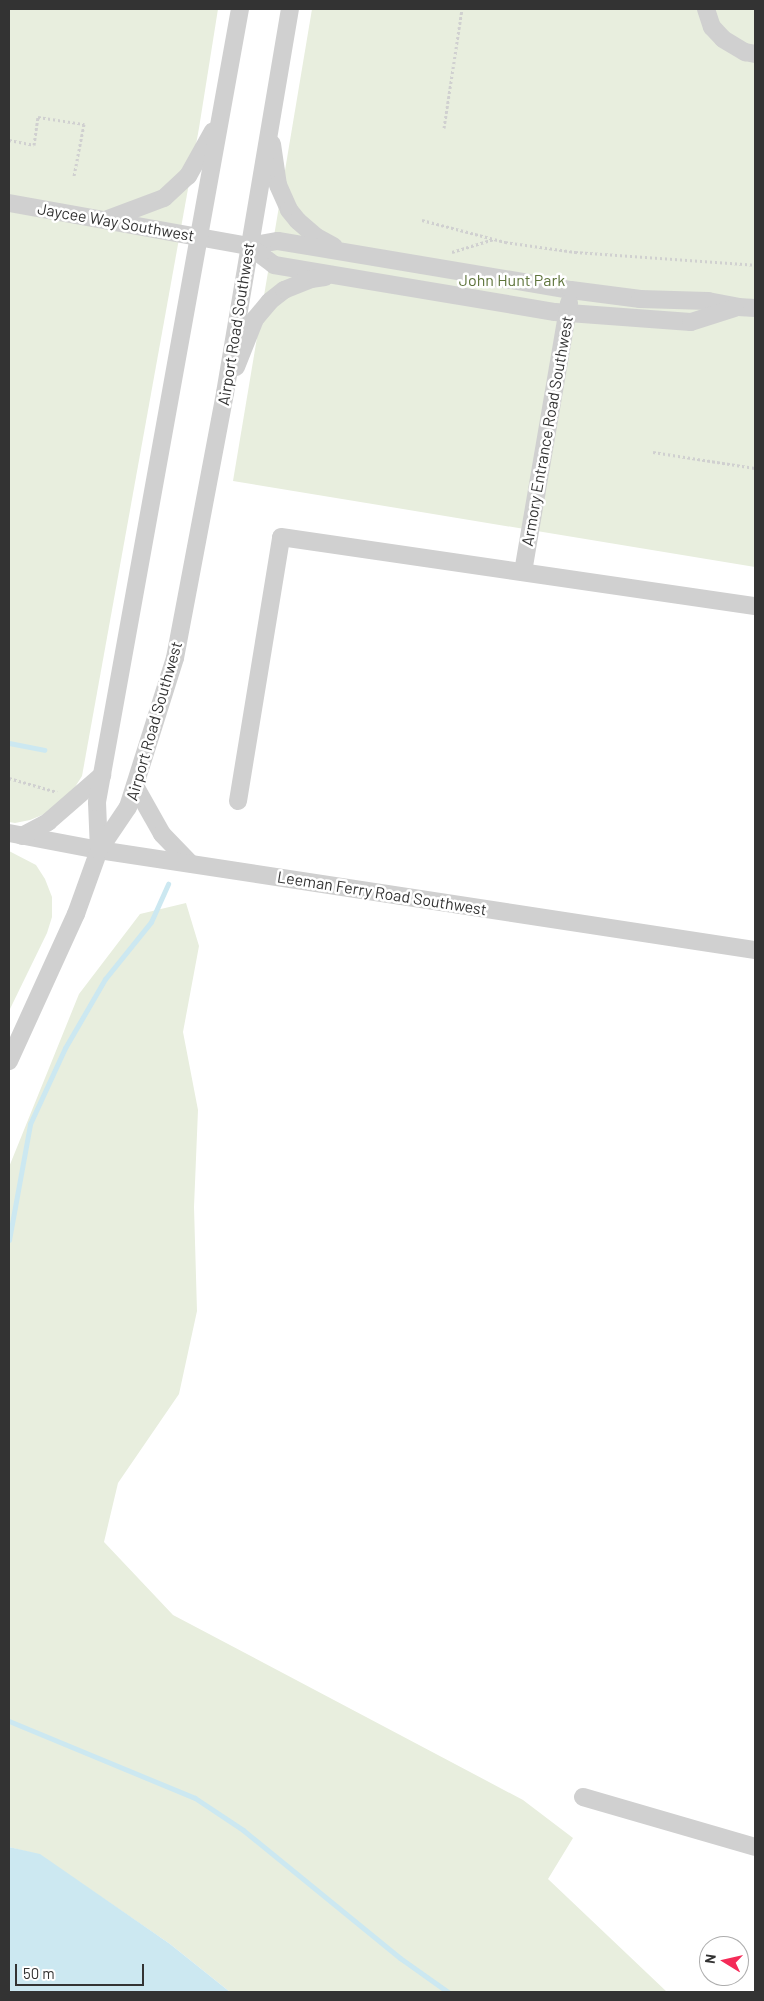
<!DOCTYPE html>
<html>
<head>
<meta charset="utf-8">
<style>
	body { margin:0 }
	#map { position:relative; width:764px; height:2001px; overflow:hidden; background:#fff; font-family:Barlow,sans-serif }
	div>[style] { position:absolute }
	.green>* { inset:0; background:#e8eede }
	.water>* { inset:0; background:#cce8f1 }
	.stream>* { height:5px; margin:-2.5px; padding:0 2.5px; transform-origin:2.5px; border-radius:2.5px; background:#cce8f1 }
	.path>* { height:3px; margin-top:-1.5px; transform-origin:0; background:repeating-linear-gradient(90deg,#d0d0d0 0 2.5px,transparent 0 5px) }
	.minor>* { height:18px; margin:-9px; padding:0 9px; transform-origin:9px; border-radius:9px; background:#d0d0d0 }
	span { translate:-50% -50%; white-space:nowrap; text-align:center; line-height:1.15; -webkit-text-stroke:5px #fff; paint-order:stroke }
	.street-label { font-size:16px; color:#333 }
	.park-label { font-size:16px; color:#5e743b }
	.frame { position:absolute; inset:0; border:10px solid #333; pointer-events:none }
	.north { position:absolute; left:699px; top:1936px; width:50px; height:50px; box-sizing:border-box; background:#fff; border:1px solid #adadad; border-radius:50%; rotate:279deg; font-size:14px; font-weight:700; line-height:20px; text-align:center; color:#333 }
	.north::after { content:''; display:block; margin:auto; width:18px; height:22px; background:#f42b58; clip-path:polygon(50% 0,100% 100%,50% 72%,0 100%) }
	.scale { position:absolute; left:15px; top:1964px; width:129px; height:22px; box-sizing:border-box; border:2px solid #333; border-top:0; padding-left:6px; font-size:15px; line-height:18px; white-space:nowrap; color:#333; -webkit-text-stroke:4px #fff; paint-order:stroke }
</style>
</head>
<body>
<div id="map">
	<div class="green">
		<i style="clip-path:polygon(9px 9px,218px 9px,199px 128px,82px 776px,70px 795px,47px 813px,30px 820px,15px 823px,9px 822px)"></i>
		<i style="clip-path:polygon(312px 9px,755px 9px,755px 567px,233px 481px)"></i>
		<i style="clip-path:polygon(9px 851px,36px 865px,45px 879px,52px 897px,52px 917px,47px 933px,9px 1011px)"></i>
		<i style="clip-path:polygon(186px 903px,199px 946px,183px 1032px,198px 1110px,194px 1207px,197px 1311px,179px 1394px,118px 1483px,104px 1542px,173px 1615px,523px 1800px,573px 1838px,548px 1879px,667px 1992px,230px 1992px,170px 1944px,40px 1855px,9px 1847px,9px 1167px,79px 994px,140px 914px)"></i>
	</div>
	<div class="water">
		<i style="clip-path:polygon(9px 1847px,40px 1854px,170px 1944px,230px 1992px,9px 1992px)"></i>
	</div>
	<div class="stream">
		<i style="left:9px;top:743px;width:36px;rotate:11deg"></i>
		<i style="left:9px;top:1240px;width:118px;rotate:-79.7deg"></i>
		<i style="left:30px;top:1124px;width:84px;rotate:-65.3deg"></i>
		<i style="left:65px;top:1048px;width:80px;rotate:-59.9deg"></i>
		<i style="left:105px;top:979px;width:73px;rotate:-51.1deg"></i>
		<i style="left:151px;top:922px;width:42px;rotate:-65.9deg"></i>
		<i style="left:9px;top:1721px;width:201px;rotate:22.5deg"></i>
		<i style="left:195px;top:1798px;width:58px;rotate:33.7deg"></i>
		<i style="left:243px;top:1830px;width:203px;rotate:39.2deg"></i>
		<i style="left:400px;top:1958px;width:59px;rotate:35.3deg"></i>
	</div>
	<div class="path">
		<i style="left:444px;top:128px;width:120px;rotate:-81.4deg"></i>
		<i style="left:9px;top:140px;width:25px;rotate:11deg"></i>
		<i style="left:34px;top:145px;width:28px;rotate:-82deg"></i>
		<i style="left:38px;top:117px;width:47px;rotate:8.7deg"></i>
		<i style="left:84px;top:124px;width:53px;rotate:100.9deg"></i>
		<i style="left:422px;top:220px;width:86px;rotate:14.8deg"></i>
		<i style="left:505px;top:242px;width:71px;rotate:8.1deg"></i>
		<i style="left:575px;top:252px;width:180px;rotate:4.1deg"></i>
		<i style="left:452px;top:252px;width:44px;rotate:-17.2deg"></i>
		<i style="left:653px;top:452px;width:103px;rotate:8.9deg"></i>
		<i style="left:9px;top:778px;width:50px;rotate:16.3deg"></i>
	</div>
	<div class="minor">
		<i style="left:706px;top:9px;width:19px;rotate:72deg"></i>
		<i style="left:712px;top:27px;width:16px;rotate:47deg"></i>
		<i style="left:723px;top:39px;width:26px;rotate:31deg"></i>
		<i style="left:745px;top:52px;width:10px;rotate:11deg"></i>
		<i style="left:272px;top:144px;width:41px;rotate:81.7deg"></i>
		<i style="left:278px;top:185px;width:27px;rotate:66deg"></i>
		<i style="left:289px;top:210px;width:14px;rotate:51deg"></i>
		<i style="left:298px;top:221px;width:23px;rotate:41deg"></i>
		<i style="left:315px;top:236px;width:21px;rotate:29deg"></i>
		<i style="left:9px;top:203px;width:244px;rotate:10.2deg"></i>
		<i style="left:249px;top:246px;width:29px;rotate:-10deg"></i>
		<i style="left:278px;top:241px;width:297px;rotate:9.5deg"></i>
		<i style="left:571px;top:290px;width:70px;rotate:7.4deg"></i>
		<i style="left:640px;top:299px;width:68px;rotate:1.7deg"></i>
		<i style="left:708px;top:301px;width:31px;rotate:11deg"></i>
		<i style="left:738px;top:307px;width:17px;rotate:3deg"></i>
		<i style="left:108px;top:219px;width:60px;rotate:-20.6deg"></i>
		<i style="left:164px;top:198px;width:33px;rotate:-43deg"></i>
		<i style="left:188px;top:176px;width:51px;rotate:-60.9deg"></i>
		<i style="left:249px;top:246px;width:31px;rotate:37deg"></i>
		<i style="left:274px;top:265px;width:285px;rotate:9.5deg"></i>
		<i style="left:555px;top:312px;width:136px;rotate:4.2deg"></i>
		<i style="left:691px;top:322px;width:46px;rotate:-17.7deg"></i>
		<i style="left:236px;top:367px;width:52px;rotate:-68.4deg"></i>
		<i style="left:255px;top:319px;width:23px;rotate:-50deg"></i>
		<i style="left:270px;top:301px;width:18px;rotate:-38deg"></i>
		<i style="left:284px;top:290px;width:29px;rotate:-22deg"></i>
		<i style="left:311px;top:279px;width:14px;rotate:-8deg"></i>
		<i style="left:523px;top:572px;width:273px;rotate:-80.3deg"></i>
		<i style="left:135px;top:786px;width:55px;rotate:60.6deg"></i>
		<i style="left:162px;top:834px;width:40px;rotate:46deg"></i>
		<i style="left:238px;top:801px;width:267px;rotate:-80.7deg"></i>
		<i style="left:281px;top:537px;width:479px;rotate:8.3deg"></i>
		<i style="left:9px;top:833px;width:92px;rotate:10.7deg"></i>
		<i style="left:99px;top:850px;width:664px;rotate:8.67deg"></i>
		<i style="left:22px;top:836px;width:30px;rotate:-28deg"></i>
		<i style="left:48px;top:822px;width:72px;rotate:-41deg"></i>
		<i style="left:99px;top:850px;width:48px;rotate:-92.4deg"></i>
		<i style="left:97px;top:802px;width:806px;rotate:-79.78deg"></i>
		<i style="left:9px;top:1061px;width:162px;rotate:-65.5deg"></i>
		<i style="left:76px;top:914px;width:68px;rotate:-70.2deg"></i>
		<i style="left:99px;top:850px;width:52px;rotate:-56deg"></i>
		<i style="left:128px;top:807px;width:156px;rotate:-72.5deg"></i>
		<i style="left:175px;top:658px;width:270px;rotate:-79.3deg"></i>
		<i style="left:225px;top:393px;width:389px;rotate:-80.4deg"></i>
		<i style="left:583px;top:1797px;width:179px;rotate:16.2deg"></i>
	</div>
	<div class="street-label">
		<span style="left:116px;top:222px;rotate:10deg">Jaycee Way Southwest</span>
		<span style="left:236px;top:324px;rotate:-81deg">Airport Road Southwest</span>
		<span style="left:547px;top:431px;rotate:-80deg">Armory Entrance Road Southwest</span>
		<span style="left:154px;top:721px;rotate:-74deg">Airport Road Southwest</span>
		<span style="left:382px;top:893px;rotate:9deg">Leeman Ferry Road Southwest</span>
	</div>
	<div class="park-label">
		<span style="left:512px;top:280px">John Hunt Park</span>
	</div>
	<div class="frame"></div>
	<div class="north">N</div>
	<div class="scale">50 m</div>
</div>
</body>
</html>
